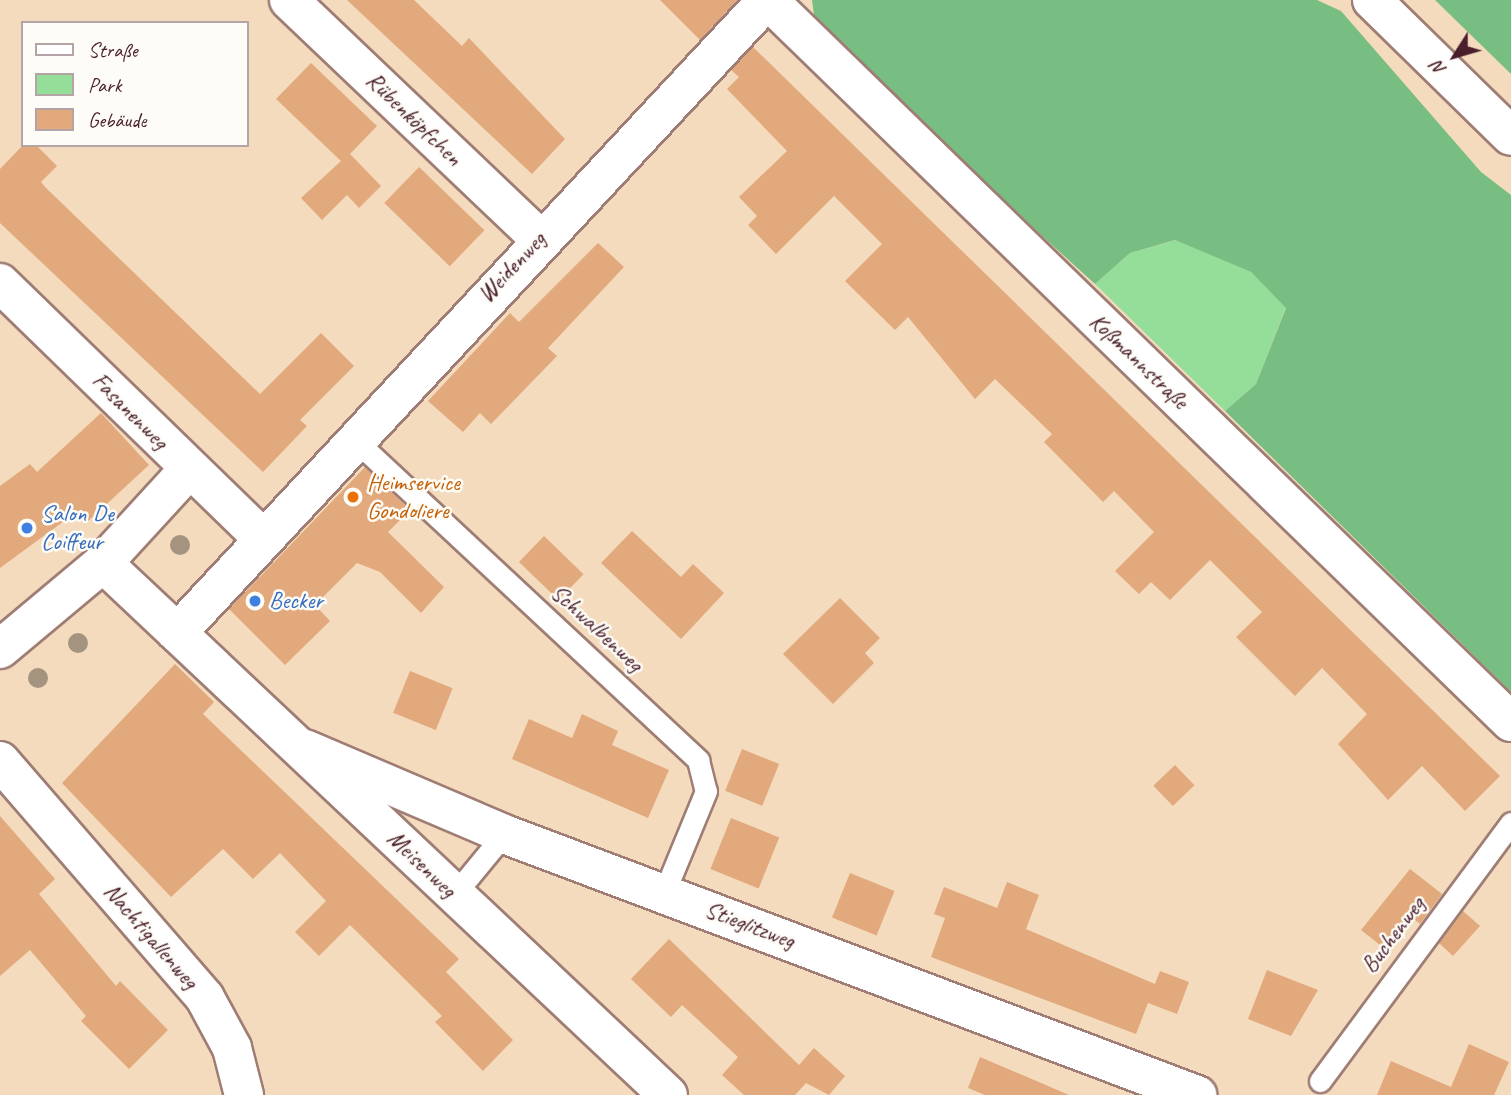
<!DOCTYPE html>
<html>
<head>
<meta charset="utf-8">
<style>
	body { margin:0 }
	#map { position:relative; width:1511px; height:1095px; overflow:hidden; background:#f4dbbe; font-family:Caveat,sans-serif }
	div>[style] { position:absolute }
	.green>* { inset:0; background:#95de99 }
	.forest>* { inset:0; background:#78bd81 }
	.building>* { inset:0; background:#e1a97c; transform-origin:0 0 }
	.roads { filter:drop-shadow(2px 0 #9f7d74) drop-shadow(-2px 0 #9f7d74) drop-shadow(0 2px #9f7d74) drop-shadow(0 -2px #9f7d74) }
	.lane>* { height:21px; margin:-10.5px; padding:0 10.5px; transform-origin:10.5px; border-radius:10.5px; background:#fff }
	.street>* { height:38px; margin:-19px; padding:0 19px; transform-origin:19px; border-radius:19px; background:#fff }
	.secondary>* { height:38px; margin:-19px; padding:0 19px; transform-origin:19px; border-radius:19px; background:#fff }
	.trees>* { width:20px; height:20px; margin:-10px; border-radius:50%; background:#a3937f }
	.dots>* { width:19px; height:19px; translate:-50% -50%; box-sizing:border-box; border:4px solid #fdfcf7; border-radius:50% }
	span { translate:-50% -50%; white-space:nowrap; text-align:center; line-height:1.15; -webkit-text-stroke:5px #fdfcf7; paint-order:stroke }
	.street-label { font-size:24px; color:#4a1f2b }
	.food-label { font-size:24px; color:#c56008 }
	.left { translate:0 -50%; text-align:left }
	.shop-label { font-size:24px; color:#366cbe }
	.legend { position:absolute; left:21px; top:21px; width:228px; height:126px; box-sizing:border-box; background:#fdfcf7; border:2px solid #b5a4a5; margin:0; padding:9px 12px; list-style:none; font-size:21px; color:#4a1f2b }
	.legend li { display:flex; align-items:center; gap:14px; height:35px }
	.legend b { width:35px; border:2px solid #b5a4a5 }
	.north { position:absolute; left:1420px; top:21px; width:70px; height:70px; -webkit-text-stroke:5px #fdfcf7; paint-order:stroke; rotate:233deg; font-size:19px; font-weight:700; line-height:28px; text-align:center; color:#4a1f2b }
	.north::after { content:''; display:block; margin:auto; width:24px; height:32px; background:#4a1f2b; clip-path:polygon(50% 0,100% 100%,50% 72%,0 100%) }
</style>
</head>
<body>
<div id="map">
	<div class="green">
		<i style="clip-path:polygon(1176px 240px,1251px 272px,1286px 307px,1256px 384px,1225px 411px,1095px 284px,1130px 253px)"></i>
	</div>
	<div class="forest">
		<i style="clip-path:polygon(812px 0,1317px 0,1341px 11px,1481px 172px,1511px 195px,1511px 692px,1225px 411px,1256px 384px,1286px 308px,1251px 272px,1175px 240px,1130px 253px,1095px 284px,816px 31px)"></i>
		<i style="clip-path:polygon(1435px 0,1511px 0,1511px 74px)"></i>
	</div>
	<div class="building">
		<i style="clip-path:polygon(347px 0,414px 0,462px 46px,469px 38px,565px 139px,532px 174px)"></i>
		<i style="clip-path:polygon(660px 0,737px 0,700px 40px)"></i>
		<i style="clip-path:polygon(753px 47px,1500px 776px,1465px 811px,1422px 766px,1388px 800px,1338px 744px,1367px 714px,1322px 668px,1295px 696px,1236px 637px,1262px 612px,1210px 560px,1170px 600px,1151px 582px,1139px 594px,1115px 571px,1154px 532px,1114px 491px,1103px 502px,1044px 442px,1052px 434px,995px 379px,975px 399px,908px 317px,895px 330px,845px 281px,882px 244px,834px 196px,776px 254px,748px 225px,757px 216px,739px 197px,787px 151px,727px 89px,739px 77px,731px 70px)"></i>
		<i style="clip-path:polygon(311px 63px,377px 126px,350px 154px,381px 186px,359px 208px,347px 195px,322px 220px,301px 198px,341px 161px,276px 99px)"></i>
		<i style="clip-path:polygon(23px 145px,36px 145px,57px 166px,41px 182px,45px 187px,260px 394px,321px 333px,354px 366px,300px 420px,307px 426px,263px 472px,0 223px,0 169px)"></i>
		<i style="left:419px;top:167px;width:91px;height:50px;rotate:44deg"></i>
		<i style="clip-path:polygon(598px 243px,624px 267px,548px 348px,557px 356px,491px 424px,480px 413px,463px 432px,428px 401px,510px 313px,519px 322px)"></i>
		<i style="clip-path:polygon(101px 413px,149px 465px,85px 524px,75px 513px,0 568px,0 486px,30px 464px,37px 472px)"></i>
		<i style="clip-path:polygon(365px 467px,410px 510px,388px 532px,444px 587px,421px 613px,380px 572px,357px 563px,315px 605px,330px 621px,285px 665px,229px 609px)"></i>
		<i style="clip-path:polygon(632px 531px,681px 577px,693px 564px,724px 593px,681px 639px,601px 563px)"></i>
		<i style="left:544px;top:536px;width:55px;height:36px;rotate:44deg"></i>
		<i style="clip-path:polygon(840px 598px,880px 638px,865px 653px,874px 663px,833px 704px,783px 654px)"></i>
		<i style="clip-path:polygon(175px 664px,214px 702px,203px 714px,459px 959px,446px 972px,513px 1040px,483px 1071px,435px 1022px,442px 1016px,350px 925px,319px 956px,295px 932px,326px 901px,280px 853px,253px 879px,223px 849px,171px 897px,62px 783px)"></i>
		<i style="left:410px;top:671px;width:46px;height:45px;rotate:22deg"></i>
		<i style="clip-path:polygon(582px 714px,618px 731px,612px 745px,669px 770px,648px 818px,512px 759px,529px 719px,572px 738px)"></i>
		<i style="left:742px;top:749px;width:40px;height:45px;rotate:22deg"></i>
		<i style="left:1175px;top:765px;width:28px;height:30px;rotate:46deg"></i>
		<i style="clip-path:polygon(0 816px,55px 879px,39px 894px,116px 986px,120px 981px,168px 1030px,129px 1069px,81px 1021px,86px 1016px,30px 950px,0 976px)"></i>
		<i style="left:731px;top:818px;width:52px;height:55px;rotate:22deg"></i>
		<i style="clip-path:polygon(1410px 869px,1442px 894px,1420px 924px,1410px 916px,1384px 948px,1361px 930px)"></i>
		<i style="left:850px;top:873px;width:48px;height:48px;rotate:22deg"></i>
		<i style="clip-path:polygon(1007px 882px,1039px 895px,1026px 929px,1155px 984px,1160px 971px,1189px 982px,1177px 1014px,1148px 1003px,1136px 1034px,931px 957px,945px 918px,934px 914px,944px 887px,997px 908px)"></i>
		<i style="clip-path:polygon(1463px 911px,1480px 926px,1453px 956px,1439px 943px)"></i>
		<i style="clip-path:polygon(669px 939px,799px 1065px,814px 1048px,845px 1076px,829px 1095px,806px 1083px,795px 1095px,744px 1095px,722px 1075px,738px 1057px,682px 1005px,671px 1017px,631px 979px)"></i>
		<i style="clip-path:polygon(1267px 970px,1318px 990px,1291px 1036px,1248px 1019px)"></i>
		<i style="clip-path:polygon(1469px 1044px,1509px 1062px,1494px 1095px,1377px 1095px,1391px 1061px,1451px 1087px)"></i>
		<i style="clip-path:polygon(980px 1057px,1069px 1095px,985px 1095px,968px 1088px)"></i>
	</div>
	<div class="roads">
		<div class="lane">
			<i style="left:354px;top:439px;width:471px;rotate:43deg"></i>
			<i style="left:698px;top:760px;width:32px;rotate:76deg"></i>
			<i style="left:706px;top:791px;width:110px;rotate:112.4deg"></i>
			<i style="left:453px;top:896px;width:80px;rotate:-50.6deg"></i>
			<i style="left:1320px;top:1081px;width:321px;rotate:-53.5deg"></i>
		</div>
		<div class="street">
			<i style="left:289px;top:0;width:345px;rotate:43.6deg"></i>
			<i style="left:768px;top:0;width:1036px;rotate:44.18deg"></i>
			<i style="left:0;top:283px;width:366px;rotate:44.2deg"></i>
			<i style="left:103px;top:563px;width:776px;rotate:43.28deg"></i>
			<i style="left:177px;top:633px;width:865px;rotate:-47.01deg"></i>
			<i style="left:0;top:649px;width:134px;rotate:-39.9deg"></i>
			<i style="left:103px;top:563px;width:127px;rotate:-47.5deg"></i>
			<i style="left:305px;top:749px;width:216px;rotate:23.1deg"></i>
			<i style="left:504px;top:834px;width:741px;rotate:20.64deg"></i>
			<i style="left:0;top:761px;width:313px;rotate:49.1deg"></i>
			<i style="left:205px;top:998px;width:57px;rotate:61.6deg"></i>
			<i style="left:232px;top:1048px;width:49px;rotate:75.7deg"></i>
		</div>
		<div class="secondary">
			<i style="left:1372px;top:0;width:194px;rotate:44.4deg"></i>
		</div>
	</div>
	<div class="trees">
		<i style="left:180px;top:545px"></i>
		<i style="left:78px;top:643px"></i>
		<i style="left:38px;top:678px"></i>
	</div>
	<div class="dots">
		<i style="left:353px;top:497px;background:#e8710a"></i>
		<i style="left:27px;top:528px;background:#3f7fe0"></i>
		<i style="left:255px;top:601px;background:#3f7fe0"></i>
	</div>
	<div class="street-label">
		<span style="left:414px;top:119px;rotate:44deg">Rübenköpfchen</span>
		<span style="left:512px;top:267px;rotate:-47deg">Weidenweg</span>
		<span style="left:1139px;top:361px;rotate:44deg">Koßmannstraße</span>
		<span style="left:130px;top:411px;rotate:45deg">Fasanenweg</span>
		<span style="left:597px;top:628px;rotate:43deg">Schwalbenweg</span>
		<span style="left:422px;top:864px;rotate:44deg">Meisenweg</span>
		<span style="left:750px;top:925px;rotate:21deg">Stieglitzweg</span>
		<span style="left:1393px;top:935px;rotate:-53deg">Buchenweg</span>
		<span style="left:151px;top:936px;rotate:49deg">Nachtigallenweg</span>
	</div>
	<div class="food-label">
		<span class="left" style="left:367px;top:497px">Heimservice<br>Gondoliere</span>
	</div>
	<div class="shop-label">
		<span class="left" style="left:41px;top:528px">Salon De<br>Coiffeur</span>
		<span class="left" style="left:269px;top:601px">Becker</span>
	</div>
	<ul class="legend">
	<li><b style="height:9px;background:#fff"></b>Straße</li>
	<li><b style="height:19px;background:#95de99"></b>Park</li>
	<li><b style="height:19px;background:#e1a97c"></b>Gebäude</li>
	</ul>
	<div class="north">N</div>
</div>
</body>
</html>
